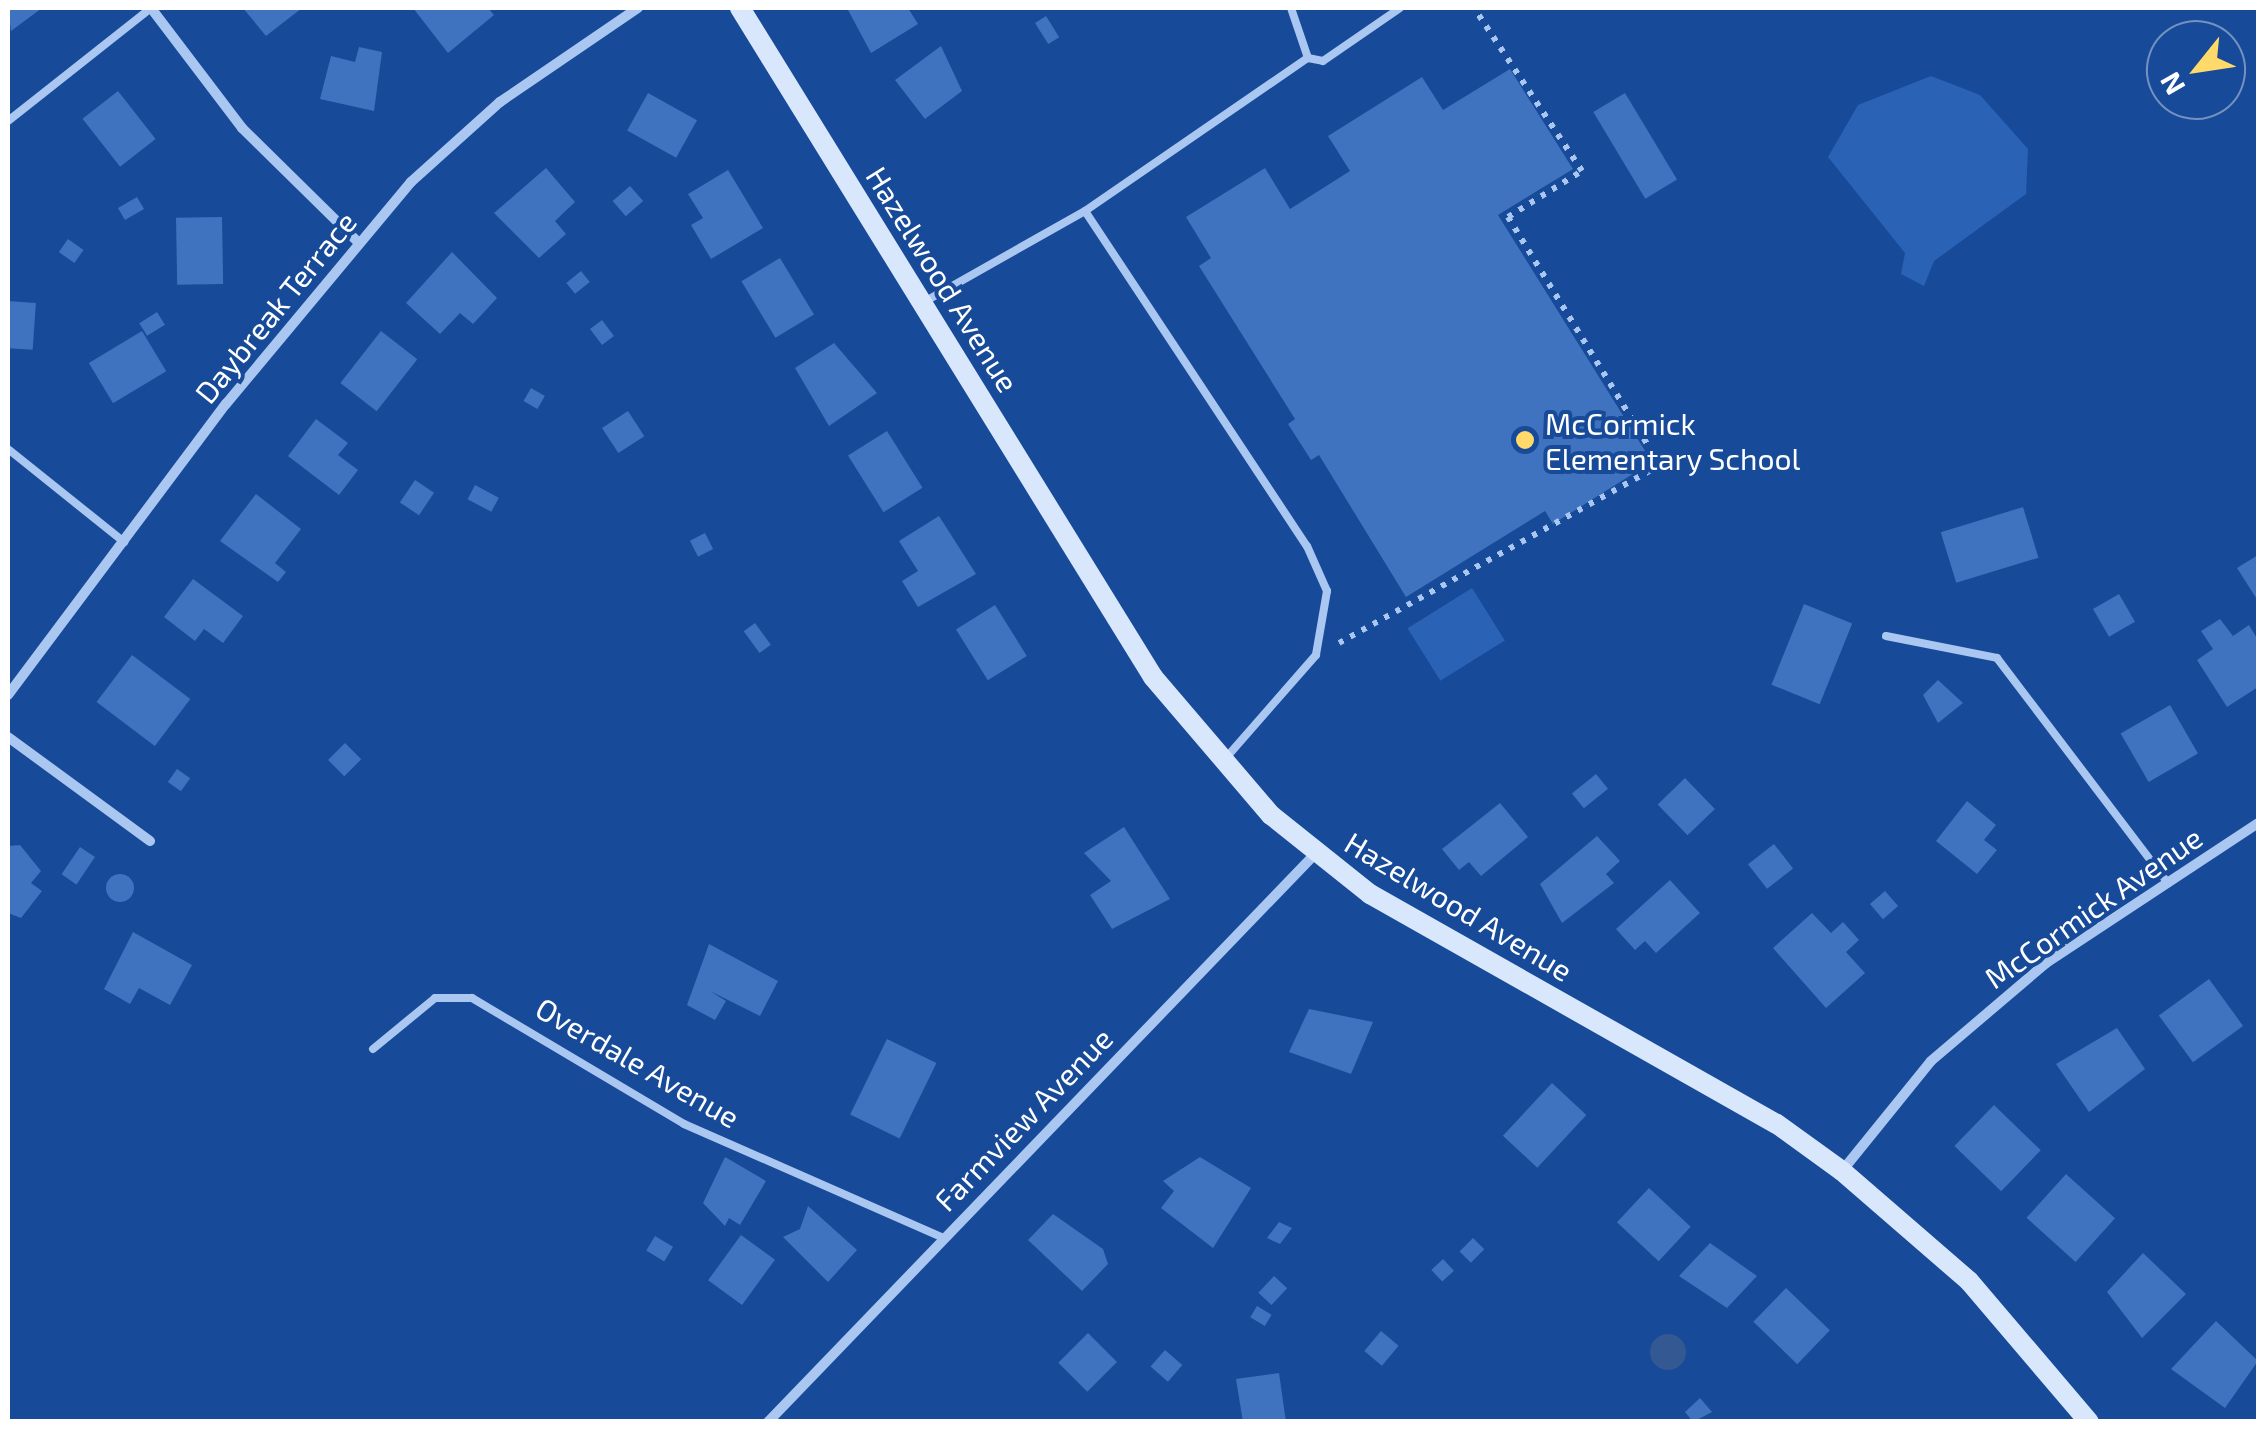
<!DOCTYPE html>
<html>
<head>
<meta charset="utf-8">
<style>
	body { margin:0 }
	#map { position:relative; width:2266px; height:1429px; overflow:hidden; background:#174a98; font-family:"Exo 2",sans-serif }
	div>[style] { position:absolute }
	.green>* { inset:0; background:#2a63b6; transform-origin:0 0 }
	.water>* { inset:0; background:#345892 }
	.round { border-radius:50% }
	.building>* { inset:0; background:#3f73c0; transform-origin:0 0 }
	.path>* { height:6px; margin-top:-3px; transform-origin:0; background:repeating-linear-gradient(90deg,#aac7f2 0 5px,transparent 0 13px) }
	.lane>* { height:8px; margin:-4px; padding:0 4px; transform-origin:4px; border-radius:4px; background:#aac7f2 }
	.street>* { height:10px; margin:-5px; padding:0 5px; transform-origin:5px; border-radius:5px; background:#aac7f2 }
	.secondary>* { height:20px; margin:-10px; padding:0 10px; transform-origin:10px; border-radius:10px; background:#d9e7fc }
	.dots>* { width:28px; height:28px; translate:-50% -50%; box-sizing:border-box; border:5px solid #174a98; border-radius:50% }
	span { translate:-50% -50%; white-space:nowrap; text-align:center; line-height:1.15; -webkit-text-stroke:8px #174a98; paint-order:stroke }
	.street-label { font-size:30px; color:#fff }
	.poi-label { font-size:30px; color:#fff }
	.left { translate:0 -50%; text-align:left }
	.frame { position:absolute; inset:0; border:10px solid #fff; pointer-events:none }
	.north { position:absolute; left:2146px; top:20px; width:100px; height:100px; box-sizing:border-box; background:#174a98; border:2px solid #7492c1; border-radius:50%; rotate:240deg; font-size:28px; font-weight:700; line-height:40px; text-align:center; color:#fff }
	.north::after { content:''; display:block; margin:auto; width:35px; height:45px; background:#ffda6b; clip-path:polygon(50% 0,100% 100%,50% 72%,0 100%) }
</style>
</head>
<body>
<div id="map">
	<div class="green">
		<i style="clip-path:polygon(1931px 76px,1980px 95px,2028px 149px,2026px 194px,1934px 261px,1924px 286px,1901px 274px,1905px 253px,1828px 157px,1858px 105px)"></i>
		<i style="left:1472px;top:588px;width:62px;height:76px;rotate:58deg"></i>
	</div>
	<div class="water">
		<i class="round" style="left:1650px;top:1334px;width:36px;height:36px"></i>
	</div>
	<div class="building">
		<i style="clip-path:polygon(8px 8px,42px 8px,11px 31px)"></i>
		<i style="clip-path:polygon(243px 8px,302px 8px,266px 36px)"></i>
		<i style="clip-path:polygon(413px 8px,488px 8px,494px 15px,448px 53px)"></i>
		<i style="clip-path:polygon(847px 8px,908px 8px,918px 24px,871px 53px)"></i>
		<i style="left:1046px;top:16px;width:25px;height:13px;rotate:58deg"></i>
		<i style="clip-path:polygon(941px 46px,962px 91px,925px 119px,895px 80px)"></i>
		<i style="clip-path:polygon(359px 47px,382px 52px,374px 111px,320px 99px,331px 56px,355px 62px)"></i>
		<i style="clip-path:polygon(1510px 69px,1573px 169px,1498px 215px,1652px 462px,1553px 524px,1545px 511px,1406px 597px,1319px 455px,1311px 460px,1288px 424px,1295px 419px,1199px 266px,1211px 258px,1186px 217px,1265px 168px,1290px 209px,1350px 171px,1328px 136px,1422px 77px,1443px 110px)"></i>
		<i style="left:118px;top:91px;width:61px;height:45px;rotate:52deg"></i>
		<i style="left:648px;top:93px;width:56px;height:43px;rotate:29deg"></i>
		<i style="left:1625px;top:93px;width:101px;height:37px;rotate:59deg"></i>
		<i style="clip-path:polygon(546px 168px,575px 202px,555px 221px,566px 234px,539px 258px,494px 213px)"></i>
		<i style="clip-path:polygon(728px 170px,763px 228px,711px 259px,691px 225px,703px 218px,688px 194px)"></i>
		<i style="left:630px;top:186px;width:20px;height:23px;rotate:49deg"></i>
		<i style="left:137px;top:197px;width:14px;height:22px;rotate:60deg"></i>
		<i style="left:222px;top:217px;width:67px;height:46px;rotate:89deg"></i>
		<i style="left:68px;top:239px;width:19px;height:16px;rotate:35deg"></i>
		<i style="clip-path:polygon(452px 252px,497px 298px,473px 324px,460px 313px,440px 334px,406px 303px)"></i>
		<i style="left:780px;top:258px;width:66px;height:45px;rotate:59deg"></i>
		<i style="left:581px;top:271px;width:14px;height:19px;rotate:51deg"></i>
		<i style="left:8px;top:301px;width:28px;height:47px;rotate:4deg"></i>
		<i style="left:157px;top:312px;width:15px;height:21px;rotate:58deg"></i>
		<i style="left:602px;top:320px;width:20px;height:15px;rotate:53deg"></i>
		<i style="left:142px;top:331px;width:47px;height:62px;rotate:59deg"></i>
		<i style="left:381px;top:331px;width:46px;height:66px;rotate:38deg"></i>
		<i style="clip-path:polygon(834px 343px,877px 393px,829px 426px,795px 368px)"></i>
		<i style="left:531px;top:388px;width:16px;height:15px;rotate:30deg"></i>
		<i style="left:628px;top:411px;width:30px;height:31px;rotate:57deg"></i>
		<i style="clip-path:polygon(316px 419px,348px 443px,338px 455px,358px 470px,339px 495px,288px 456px)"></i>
		<i style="left:887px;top:431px;width:67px;height:46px;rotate:58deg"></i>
		<i style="left:415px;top:480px;width:23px;height:27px;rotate:34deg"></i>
		<i style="left:475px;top:485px;width:27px;height:16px;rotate:28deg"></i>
		<i style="clip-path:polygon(256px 494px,301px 529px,275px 563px,286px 572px,278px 582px,220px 541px)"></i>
		<i style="left:2023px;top:507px;width:53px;height:86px;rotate:73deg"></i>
		<i style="clip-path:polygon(939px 516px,976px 574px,918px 607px,902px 581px,918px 571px,899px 541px)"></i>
		<i style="left:705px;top:533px;width:18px;height:17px;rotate:63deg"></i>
		<i style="clip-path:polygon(2258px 555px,2258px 601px,2237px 568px)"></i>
		<i style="clip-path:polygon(193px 579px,243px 616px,223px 643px,204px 629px,195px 641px,164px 617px)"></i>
		<i style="left:2119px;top:594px;width:32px;height:30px;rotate:60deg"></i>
		<i style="left:1804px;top:604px;width:52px;height:87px;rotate:22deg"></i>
		<i style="left:995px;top:605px;width:60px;height:46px;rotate:58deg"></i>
		<i style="clip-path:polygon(2220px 619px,2233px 636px,2249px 625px,2258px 640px,2258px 687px,2227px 707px,2197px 660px,2213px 649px,2201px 631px)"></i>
		<i style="left:755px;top:623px;width:27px;height:14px;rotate:54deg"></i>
		<i style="left:132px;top:655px;width:73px;height:59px;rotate:37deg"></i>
		<i style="clip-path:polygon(1938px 680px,1963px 703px,1938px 723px,1923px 695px)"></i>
		<i style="left:2170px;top:705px;width:56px;height:57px;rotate:60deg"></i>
		<i style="left:345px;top:743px;width:23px;height:24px;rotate:45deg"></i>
		<i style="left:177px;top:769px;width:16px;height:16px;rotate:35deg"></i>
		<i style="left:1596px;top:774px;width:19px;height:31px;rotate:51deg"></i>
		<i style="left:1685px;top:778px;width:43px;height:38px;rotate:46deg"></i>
		<i style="clip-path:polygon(1967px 801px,1996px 825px,1984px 840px,1997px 850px,1977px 874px,1936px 841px)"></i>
		<i style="clip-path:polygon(1500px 803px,1528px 837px,1481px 876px,1469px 862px,1459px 870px,1442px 849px)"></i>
		<i style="clip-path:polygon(1124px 827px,1170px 899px,1112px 929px,1090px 895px,1111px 881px,1084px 853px)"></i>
		<i style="clip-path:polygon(1597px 836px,1620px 861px,1606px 874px,1614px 883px,1562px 923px,1540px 884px)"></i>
		<i style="left:1774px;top:844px;width:31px;height:33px;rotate:52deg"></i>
		<i style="clip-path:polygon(20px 845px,41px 871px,31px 883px,42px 891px,21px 918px,8px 913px,8px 846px)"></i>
		<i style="left:80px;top:847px;width:18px;height:33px;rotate:34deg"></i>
		<i class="round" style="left:106px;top:874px;width:28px;height:28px"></i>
		<i style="clip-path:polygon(1670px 880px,1700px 913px,1656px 953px,1645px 941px,1635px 950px,1616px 929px)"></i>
		<i style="left:1885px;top:891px;width:20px;height:20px;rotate:49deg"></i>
		<i style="clip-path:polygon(1812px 913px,1831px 933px,1843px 922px,1859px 940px,1846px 952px,1865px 973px,1826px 1008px,1773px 948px)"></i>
		<i style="clip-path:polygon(133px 932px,192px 965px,170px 1005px,139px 988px,130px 1004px,104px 989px)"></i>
		<i style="clip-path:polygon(709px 944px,778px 981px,760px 1016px,710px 991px,726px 1001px,715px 1020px,687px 1005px)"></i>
		<i style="left:2209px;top:979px;width:58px;height:62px;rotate:54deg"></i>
		<i style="clip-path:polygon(1309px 1009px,1373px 1022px,1351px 1074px,1289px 1052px)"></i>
		<i style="clip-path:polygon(2117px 1028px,2145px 1069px,2089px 1112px,2056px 1064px)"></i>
		<i style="left:887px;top:1039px;width:55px;height:84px;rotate:26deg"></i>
		<i style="left:1552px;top:1083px;width:47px;height:72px;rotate:43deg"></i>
		<i style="left:1994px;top:1105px;width:65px;height:57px;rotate:44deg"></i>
		<i style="clip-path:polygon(725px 1157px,766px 1181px,740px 1225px,729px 1218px,725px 1226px,703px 1203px)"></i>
		<i style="clip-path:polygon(1200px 1157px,1251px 1188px,1213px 1248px,1161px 1208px,1174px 1191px,1163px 1181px)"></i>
		<i style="left:2066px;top:1174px;width:66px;height:59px;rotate:42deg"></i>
		<i style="left:1649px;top:1188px;width:57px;height:47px;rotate:43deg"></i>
		<i style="clip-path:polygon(808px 1206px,857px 1250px,828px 1282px,783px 1237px,800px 1229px)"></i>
		<i style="clip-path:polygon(1053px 1214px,1103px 1249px,1108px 1264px,1082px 1291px,1028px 1240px)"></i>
		<i style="clip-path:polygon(1279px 1222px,1292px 1228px,1280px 1244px,1267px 1238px)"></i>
		<i style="left:741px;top:1235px;width:42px;height:56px;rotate:36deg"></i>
		<i style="left:655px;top:1236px;width:21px;height:17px;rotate:31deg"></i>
		<i style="left:1473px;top:1238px;width:16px;height:19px;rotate:45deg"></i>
		<i style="clip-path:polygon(1710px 1243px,1757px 1276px,1727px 1308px,1679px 1276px)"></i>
		<i style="clip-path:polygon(2143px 1253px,2186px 1294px,2142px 1338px,2107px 1292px)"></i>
		<i style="left:1443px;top:1259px;width:16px;height:16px;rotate:47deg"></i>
		<i style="left:1274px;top:1276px;width:18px;height:23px;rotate:43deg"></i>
		<i style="left:1786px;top:1288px;width:61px;height:47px;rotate:44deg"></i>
		<i style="left:1257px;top:1306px;width:17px;height:13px;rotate:31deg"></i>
		<i style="clip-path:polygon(2216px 1321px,2258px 1361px,2225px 1408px,2171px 1369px)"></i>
		<i style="left:1381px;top:1331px;width:23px;height:26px;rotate:40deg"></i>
		<i style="left:1088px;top:1333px;width:41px;height:42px;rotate:45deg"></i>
		<i style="left:1165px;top:1350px;width:23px;height:22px;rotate:41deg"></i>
		<i style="clip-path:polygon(1279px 1373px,1286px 1422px,1243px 1422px,1236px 1379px)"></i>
		<i style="clip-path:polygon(1700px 1398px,1712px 1412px,1693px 1422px,1685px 1412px)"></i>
	</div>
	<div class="path">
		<i style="left:1339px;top:643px;width:367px;rotate:-29deg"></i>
		<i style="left:1660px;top:465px;width:291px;rotate:-121.5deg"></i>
		<i style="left:1508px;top:217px;width:87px;rotate:-31.9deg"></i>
		<i style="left:1582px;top:171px;width:196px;rotate:-123.5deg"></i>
	</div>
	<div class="lane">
		<i style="left:1291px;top:8px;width:53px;rotate:71.2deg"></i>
		<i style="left:1308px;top:58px;width:15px;rotate:11deg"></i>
		<i style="left:1323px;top:61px;width:93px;rotate:-34.5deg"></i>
		<i style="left:8px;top:121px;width:182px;rotate:-38.3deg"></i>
		<i style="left:1085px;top:211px;width:402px;rotate:56.5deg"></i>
		<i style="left:1307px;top:546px;width:49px;rotate:66deg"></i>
		<i style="left:1327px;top:591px;width:65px;rotate:99.8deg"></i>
		<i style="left:1316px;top:655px;width:138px;rotate:131.2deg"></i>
		<i style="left:924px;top:302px;width:185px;rotate:-29.5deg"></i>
		<i style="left:1085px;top:211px;width:270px;rotate:-34.5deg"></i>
		<i style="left:8px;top:449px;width:149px;rotate:38.7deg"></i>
		<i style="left:1886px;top:636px;width:113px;rotate:11.2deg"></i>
		<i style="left:1997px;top:658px;width:283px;rotate:52.8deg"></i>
		<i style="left:373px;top:1049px;width:80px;rotate:-39.4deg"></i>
		<i style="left:435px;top:998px;width:37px"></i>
		<i style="left:472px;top:998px;width:247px;rotate:30.7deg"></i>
		<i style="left:684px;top:1124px;width:282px;rotate:23.7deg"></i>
	</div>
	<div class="street">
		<i style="left:151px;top:8px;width:151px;rotate:52.8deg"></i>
		<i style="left:242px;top:128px;width:164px;rotate:44.5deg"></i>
		<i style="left:8px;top:695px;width:364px;rotate:-53.2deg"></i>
		<i style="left:226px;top:404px;width:289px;rotate:-50.2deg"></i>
		<i style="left:411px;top:182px;width:120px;rotate:-42deg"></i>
		<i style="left:500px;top:102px;width:167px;rotate:-34.3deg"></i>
		<i style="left:8px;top:737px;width:176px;rotate:36.2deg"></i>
		<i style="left:1842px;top:1171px;width:141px;rotate:-51deg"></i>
		<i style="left:1931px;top:1061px;width:151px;rotate:-40.4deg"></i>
		<i style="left:2046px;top:963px;width:254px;rotate:-33.4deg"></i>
		<i style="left:768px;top:1422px;width:789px;rotate:-46.08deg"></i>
	</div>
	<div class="secondary">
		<i style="left:740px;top:8px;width:786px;rotate:58.31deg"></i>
		<i style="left:1153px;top:677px;width:182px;rotate:49.5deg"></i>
		<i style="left:1271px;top:815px;width:127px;rotate:38.6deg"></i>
		<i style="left:1370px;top:894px;width:467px;rotate:29.5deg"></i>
		<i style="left:1777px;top:1124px;width:80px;rotate:35.9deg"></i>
		<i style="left:1842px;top:1171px;width:168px;rotate:40.9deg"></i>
		<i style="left:1969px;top:1281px;width:185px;rotate:49.6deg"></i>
	</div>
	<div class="dots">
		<i style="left:1525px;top:440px;background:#ffda6b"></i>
	</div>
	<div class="street-label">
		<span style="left:943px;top:279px;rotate:58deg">Hazelwood Avenue</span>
		<span style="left:275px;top:307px;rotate:-51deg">Daybreak Terrace</span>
		<span style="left:1459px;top:906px;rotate:31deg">Hazelwood Avenue</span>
		<span style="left:2093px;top:907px;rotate:-35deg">McCormick Avenue</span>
		<span style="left:638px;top:1062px;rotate:30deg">Overdale Avenue</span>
		<span style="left:1023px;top:1119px;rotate:-46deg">Farmview Avenue</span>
	</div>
	<div class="poi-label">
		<span class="left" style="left:1545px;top:440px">McCormick<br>Elementary School</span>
	</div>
	<div class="frame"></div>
	<div class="north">N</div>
</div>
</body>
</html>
